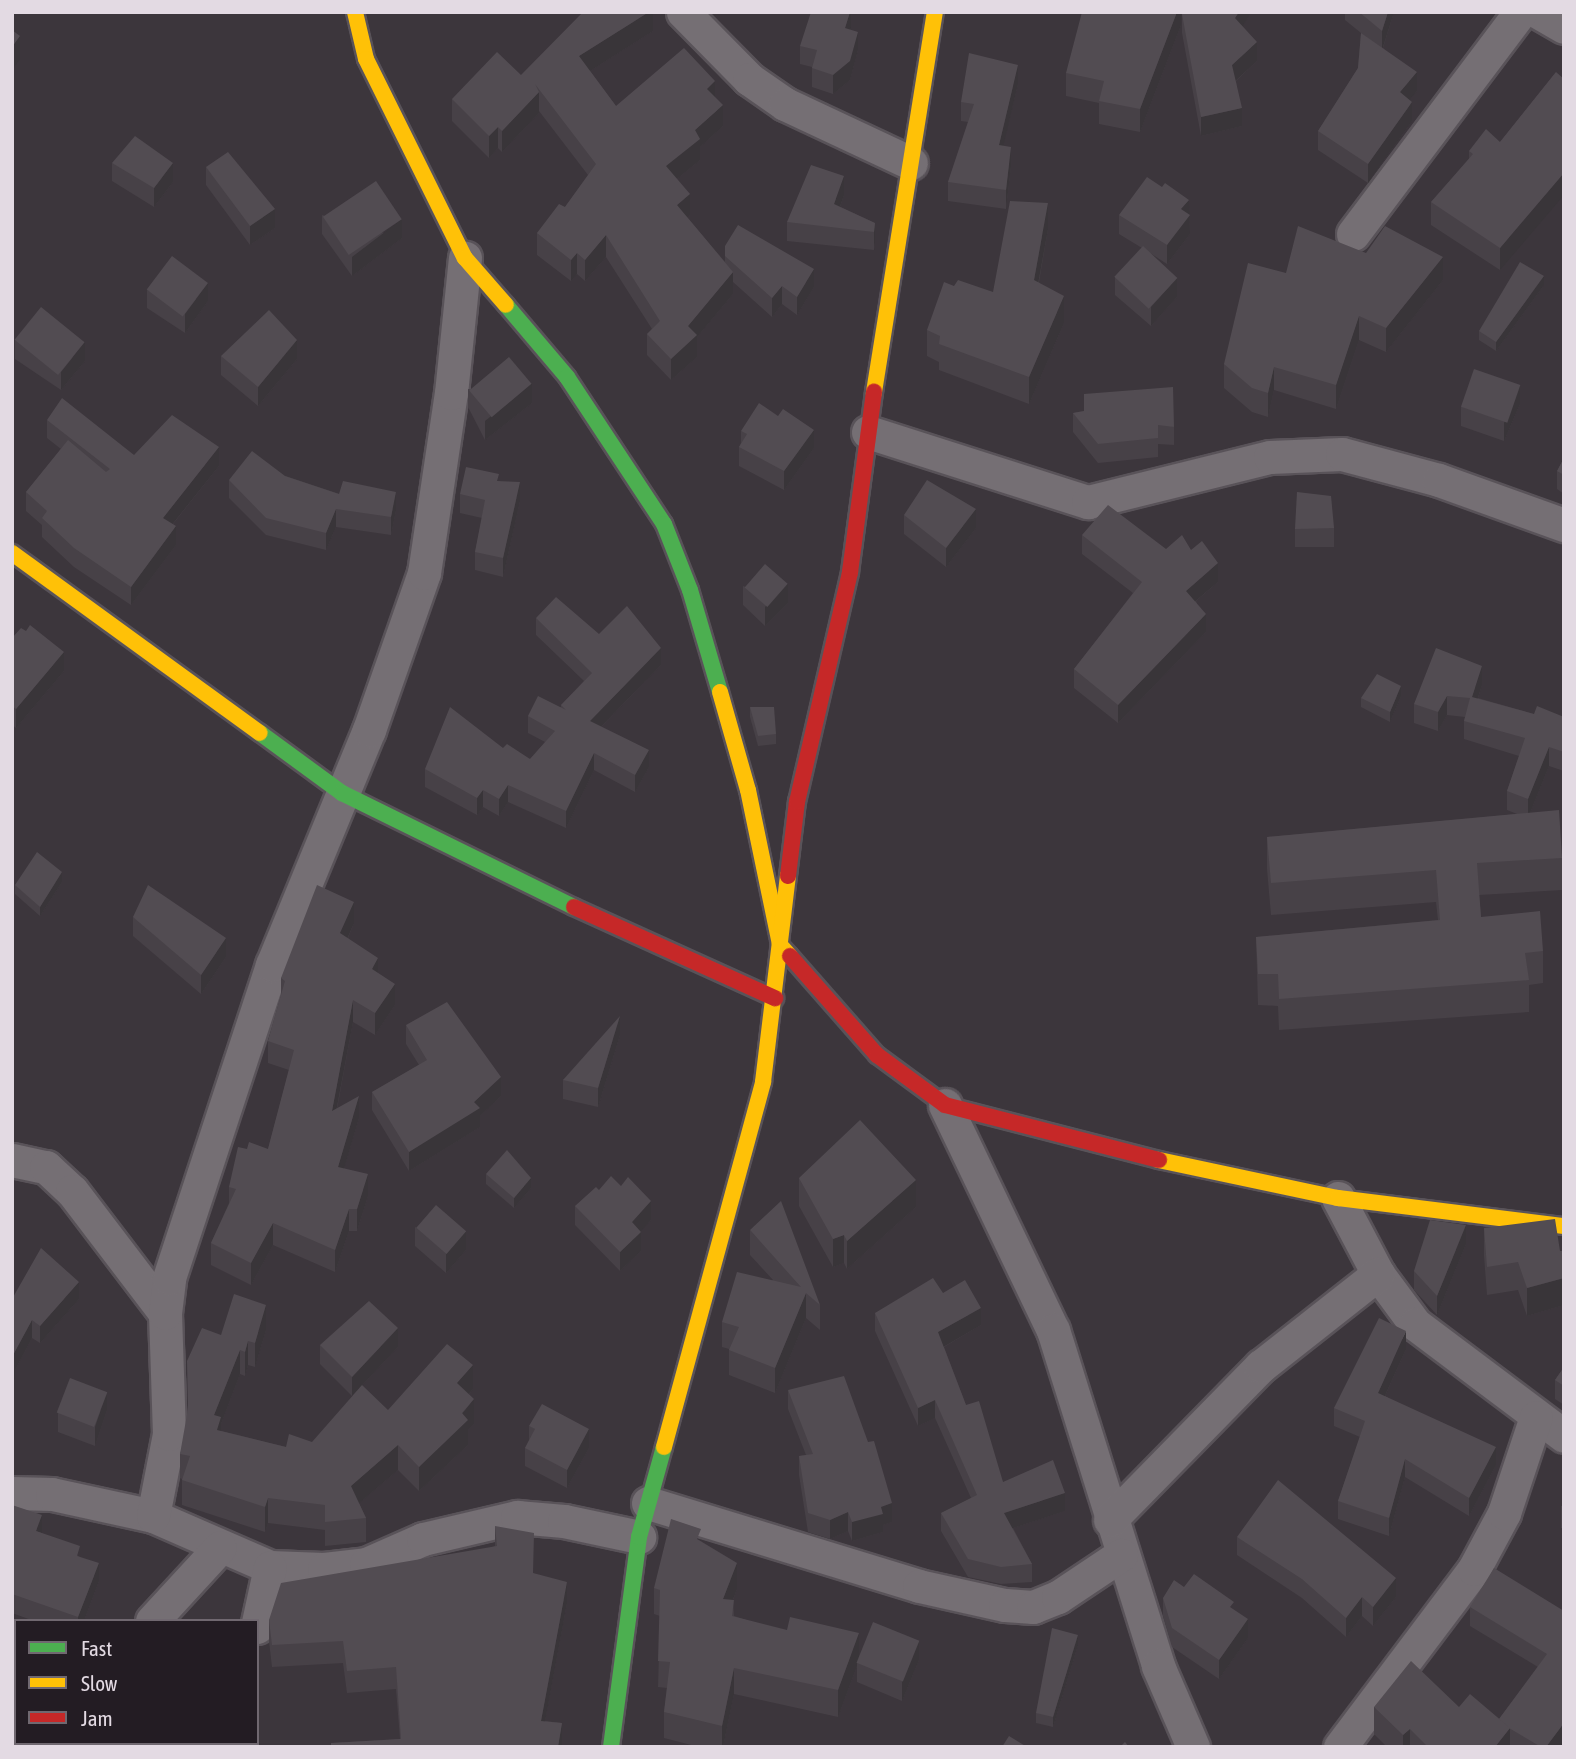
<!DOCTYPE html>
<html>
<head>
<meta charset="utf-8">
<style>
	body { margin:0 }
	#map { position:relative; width:1576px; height:1759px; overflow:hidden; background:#3c363c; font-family:"Asap Condensed",sans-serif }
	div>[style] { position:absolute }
	.roads { filter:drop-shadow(2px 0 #595359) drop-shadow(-2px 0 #595359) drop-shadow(0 2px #595359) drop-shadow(0 -2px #595359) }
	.street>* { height:33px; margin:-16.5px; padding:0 16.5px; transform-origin:16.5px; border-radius:16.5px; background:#756f74 }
	.fast>* { height:16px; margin:-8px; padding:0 8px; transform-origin:8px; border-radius:8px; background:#4caf50 }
	.slow>* { height:16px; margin:-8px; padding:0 8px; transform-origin:8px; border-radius:8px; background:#ffc107 }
	.jam>* { height:16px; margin:-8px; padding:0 8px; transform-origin:8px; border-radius:8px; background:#c62828 }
	.wall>* { inset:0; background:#474147; transform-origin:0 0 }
	.shaded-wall>* { inset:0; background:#393539 }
	.building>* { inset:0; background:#524c52; transform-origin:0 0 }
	span { translate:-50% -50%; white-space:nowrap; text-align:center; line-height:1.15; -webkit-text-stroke:7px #231c23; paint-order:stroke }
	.frame { position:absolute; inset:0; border:14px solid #e3dae3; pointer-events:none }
	.legend { position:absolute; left:14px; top:1619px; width:245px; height:126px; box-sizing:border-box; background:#231c23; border:2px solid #706870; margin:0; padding:9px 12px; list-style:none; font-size:21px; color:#e3dae3 }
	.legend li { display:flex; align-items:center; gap:14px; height:35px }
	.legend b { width:35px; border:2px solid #706870 }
</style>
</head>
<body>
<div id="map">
	<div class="roads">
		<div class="street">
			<i style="left:683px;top:12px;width:94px;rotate:45.4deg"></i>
			<i style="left:749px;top:79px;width:44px;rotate:34.8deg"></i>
			<i style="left:785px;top:104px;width:139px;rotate:25.1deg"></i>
			<i style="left:1538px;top:12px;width:30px;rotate:30deg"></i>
			<i style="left:1353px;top:234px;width:278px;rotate:-53deg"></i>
			<i style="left:868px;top:432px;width:231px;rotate:17.7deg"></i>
			<i style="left:1088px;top:502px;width:187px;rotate:-13.9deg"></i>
			<i style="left:1270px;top:457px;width:72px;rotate:-2.4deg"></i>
			<i style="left:1342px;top:454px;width:100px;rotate:15deg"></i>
			<i style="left:1439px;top:480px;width:133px;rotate:19.8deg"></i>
			<i style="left:945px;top:1105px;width:250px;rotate:64.4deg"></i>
			<i style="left:1053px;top:1330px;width:352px;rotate:72.6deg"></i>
			<i style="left:1158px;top:1666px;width:88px;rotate:66.6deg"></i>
			<i style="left:12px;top:1160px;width:35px;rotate:12deg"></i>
			<i style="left:46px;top:1167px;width:35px;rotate:43deg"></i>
			<i style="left:72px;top:1191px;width:153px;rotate:52.7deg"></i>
			<i style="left:1338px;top:1198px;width:86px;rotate:62.2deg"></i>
			<i style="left:1378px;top:1274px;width:62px;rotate:53.5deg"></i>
			<i style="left:1415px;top:1324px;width:186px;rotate:36.9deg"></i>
			<i style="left:12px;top:1493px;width:40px;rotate:1.4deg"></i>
			<i style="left:52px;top:1494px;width:103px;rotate:12.3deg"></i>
			<i style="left:153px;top:1516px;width:128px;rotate:23.6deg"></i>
			<i style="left:270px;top:1567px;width:54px;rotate:2.1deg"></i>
			<i style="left:324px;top:1569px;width:42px;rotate:-6.8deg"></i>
			<i style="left:366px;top:1564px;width:62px;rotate:-23.7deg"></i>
			<i style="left:423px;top:1539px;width:97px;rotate:-13.2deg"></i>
			<i style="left:517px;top:1517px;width:47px;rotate:4.9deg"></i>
			<i style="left:564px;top:1521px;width:77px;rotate:12deg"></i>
			<i style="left:648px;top:1503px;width:283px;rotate:17deg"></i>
			<i style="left:919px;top:1586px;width:88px;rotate:12.5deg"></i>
			<i style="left:1005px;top:1605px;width:28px;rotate:4deg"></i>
			<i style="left:1033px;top:1607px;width:27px;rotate:-22deg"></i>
			<i style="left:1058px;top:1597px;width:76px;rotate:-33.7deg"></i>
			<i style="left:153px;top:1516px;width:84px;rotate:-79deg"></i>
			<i style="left:169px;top:1434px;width:121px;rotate:-91.9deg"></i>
			<i style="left:165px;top:1313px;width:35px;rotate:-83deg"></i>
			<i style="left:169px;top:1278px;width:330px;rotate:-71.8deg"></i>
			<i style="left:272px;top:965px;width:254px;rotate:-67.6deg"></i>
			<i style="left:369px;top:730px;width:166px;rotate:-70.7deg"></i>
			<i style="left:424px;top:573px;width:182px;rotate:-81.5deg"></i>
			<i style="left:451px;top:393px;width:136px;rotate:-84.1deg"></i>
			<i style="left:1110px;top:1520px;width:216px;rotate:-45.6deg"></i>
			<i style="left:1261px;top:1366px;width:149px;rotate:-38.2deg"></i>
			<i style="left:152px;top:1621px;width:100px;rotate:-47.4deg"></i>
			<i style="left:257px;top:1627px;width:61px;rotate:-77.8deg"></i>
			<i style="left:56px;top:1747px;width:4px;rotate:-63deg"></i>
			<i style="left:232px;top:1747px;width:4px;rotate:-76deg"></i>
			<i style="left:1340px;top:1747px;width:223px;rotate:-53deg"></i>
			<i style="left:1474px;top:1569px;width:64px;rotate:-61.8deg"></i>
			<i style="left:1504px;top:1513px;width:101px;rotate:-71.6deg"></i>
		</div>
		<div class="fast">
			<i style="left:506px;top:305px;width:94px;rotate:49.7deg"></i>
			<i style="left:567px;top:377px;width:176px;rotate:56.6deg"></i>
			<i style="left:664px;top:524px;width:71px;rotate:68.5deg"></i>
			<i style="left:690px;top:590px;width:106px;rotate:73.6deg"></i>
			<i style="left:260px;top:733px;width:102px;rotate:36.2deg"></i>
			<i style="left:342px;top:793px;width:258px;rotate:26.2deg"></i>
			<i style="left:611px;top:1747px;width:212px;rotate:-82.4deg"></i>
			<i style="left:639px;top:1537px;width:93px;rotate:-74.5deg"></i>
		</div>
		<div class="slow">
			<i style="left:355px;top:12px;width:48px;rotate:76.8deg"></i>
			<i style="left:366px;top:59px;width:222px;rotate:63.6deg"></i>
			<i style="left:465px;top:258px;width:62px;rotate:48.9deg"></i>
			<i style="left:874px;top:392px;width:385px;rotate:-80.9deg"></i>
			<i style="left:12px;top:553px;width:306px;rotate:36deg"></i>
			<i style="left:720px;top:692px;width:102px;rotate:74.1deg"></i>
			<i style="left:748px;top:790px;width:158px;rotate:78.3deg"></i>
			<i style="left:780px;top:945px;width:15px;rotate:48deg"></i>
			<i style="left:1159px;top:1160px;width:183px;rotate:12deg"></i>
			<i style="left:1338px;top:1198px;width:228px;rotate:7.1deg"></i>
			<i style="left:664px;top:1447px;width:378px;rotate:-74.8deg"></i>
			<i style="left:763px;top:1082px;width:208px;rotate:-83.1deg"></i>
		</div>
		<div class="jam">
			<i style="left:788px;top:876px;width:75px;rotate:-83.1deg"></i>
			<i style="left:797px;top:802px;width:236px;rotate:-77deg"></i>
			<i style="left:850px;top:572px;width:182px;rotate:-82.4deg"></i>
			<i style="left:574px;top:907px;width:221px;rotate:24.4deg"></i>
			<i style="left:790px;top:956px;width:132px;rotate:48.7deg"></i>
			<i style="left:877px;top:1055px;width:84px;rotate:36.3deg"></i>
			<i style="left:945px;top:1105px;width:221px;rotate:14.4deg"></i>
		</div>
	</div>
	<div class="wall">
		<i style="clip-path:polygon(653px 12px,653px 31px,590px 71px,616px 106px,715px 97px,723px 126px,700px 147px,700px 160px,677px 179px,690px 215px,687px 217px,725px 262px,725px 246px,814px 287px,797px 315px,782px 304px,772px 317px,733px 282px,733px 294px,697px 337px,697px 357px,671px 380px,647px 355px,647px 334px,652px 329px,606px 257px,585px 281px,577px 274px,571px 281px,537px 255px,537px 233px,565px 207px,588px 175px,539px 111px,539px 113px,502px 152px,498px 148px,489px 158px,452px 121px,452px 99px,521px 75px)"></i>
		<i style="clip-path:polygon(851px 12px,850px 29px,858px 50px,850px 80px,833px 94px,812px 87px,812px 67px,800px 64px,800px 46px)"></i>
		<i style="clip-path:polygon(1181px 12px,1181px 25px,1140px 132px,1099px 124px,1099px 103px,1066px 96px,1066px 73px)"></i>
		<i style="clip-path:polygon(1250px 12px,1250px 15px,1242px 26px,1257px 61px,1236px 81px,1242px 126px,1201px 136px,1182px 33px,1182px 14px)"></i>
		<i style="clip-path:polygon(1345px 12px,1394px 12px,1383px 48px,1417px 91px,1409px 100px,1412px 121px,1368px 183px,1318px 150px,1318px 131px,1358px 68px,1361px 33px,1345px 20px)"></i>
		<i style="clip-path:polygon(1556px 72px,1500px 270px,1431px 225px,1431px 202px,1469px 159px,1469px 151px,1500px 142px)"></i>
		<i style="clip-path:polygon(1018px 84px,1003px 145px,1011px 166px,1006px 209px,948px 201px,948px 182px,968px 122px,961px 121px,961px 102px)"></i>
		<i style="clip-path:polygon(112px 163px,173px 182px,154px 207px,112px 181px)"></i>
		<i style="clip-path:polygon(206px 167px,275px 228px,250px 245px,206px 185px)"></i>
		<i style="clip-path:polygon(844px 195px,840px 207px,875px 223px,875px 242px,874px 250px,787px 241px,787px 222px)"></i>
		<i style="clip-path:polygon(1189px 214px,1190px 234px,1167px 264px,1150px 253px,1177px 297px,1151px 326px,1115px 295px,1115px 277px,1142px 248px,1119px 234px,1119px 215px)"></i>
		<i style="clip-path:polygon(322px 215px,402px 238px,352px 276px,322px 234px)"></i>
		<i style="clip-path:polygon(1048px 229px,1039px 282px,1064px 323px,1029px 404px,939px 370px,939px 362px,927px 356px,927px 330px,954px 286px,993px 292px)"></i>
		<i style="clip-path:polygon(1366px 253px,1443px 280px,1386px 352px,1359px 340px,1336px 409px,1274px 390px,1268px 417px,1252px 412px,1224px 388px,1224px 364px,1286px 273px)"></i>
		<i style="clip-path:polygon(1544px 285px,1496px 351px,1479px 340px,1479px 331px)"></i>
		<i style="clip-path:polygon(147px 290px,208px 301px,185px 333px,147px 308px)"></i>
		<i style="clip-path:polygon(15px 340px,85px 361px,61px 390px,15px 359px)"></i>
		<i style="clip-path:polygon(221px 356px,297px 359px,258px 406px,221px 375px)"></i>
		<i style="clip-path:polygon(468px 389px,532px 403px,485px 440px,468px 407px)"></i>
		<i style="clip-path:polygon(1084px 394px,1174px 427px,1174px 445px,1158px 444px,1158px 457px,1098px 463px,1073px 432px,1073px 413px,1084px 411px)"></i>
		<i style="clip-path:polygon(1520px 404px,1504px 441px,1461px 426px,1461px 407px)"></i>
		<i style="clip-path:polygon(47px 420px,134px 455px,219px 466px,173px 524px,176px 545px,131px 605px,74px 567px,42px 537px,42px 525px,26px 511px,26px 492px,61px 449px,47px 438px)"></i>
		<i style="clip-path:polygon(741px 431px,814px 448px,784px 490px,739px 466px,739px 447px,741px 443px)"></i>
		<i style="clip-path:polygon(1564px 458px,1564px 494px,1557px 489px,1557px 471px)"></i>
		<i style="clip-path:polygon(285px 476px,339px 494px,396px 510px,391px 535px,336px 527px,326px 550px,266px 535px,229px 498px,229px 480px)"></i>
		<i style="clip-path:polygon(499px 481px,520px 501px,503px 577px,475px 570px,475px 552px,482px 518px,460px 513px,460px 494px)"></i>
		<i style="clip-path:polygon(904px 515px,976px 528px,946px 567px,904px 534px)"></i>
		<i style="left:1334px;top:528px;width:19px;height:39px;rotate:90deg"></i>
		<i style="clip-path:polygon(1082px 535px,1166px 549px,1191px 550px,1218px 582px,1196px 601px,1206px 632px,1118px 723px,1074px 688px,1074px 669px,1133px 593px,1082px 554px)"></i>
		<i style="clip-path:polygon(743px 586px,788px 603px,765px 626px,743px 605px)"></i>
		<i style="clip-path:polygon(536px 618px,599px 634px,661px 665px,601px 727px,649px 767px,635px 792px,594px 770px,566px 828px,508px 802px,499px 816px,483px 807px,477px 815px,425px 787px,425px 769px,503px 748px,530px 759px,545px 742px,528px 733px,528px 716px,561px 707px,561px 705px,584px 681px,536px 635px)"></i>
		<i style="clip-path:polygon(12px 638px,64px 671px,16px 728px,12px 725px)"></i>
		<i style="clip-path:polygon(1482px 685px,1478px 698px,1534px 714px,1564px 717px,1564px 771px,1549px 766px,1530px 813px,1562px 858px,1562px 890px,1479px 895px,1481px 917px,1543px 951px,1543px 983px,1529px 985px,1529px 1012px,1279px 1030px,1278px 1006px,1258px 1005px,1256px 937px,1438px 920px,1436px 902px,1271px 915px,1267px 869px,1267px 837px,1517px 814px,1507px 810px,1507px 791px,1519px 756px,1464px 739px,1464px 721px,1465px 717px,1447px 715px,1438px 731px,1414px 723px,1414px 704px)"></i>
		<i style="clip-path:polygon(1401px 696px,1390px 722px,1361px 707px,1361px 698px)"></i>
		<i style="clip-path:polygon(750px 707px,776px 734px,776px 744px,758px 746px,750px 717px)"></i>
		<i style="clip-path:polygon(62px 882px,40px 916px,15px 894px,15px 885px)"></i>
		<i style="clip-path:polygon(133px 917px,226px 957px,201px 994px,133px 936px)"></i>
		<i style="clip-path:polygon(354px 923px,348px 938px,378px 973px,395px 1005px,375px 1035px,353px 1022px,337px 1109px,359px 1118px,344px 1168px,368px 1196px,357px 1231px,349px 1231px,335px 1272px,273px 1245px,251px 1285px,211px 1265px,211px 1243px,229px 1203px,229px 1187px,247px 1149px,268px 1149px,289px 1070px,268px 1063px,268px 1041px,281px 995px,281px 978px)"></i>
		<i style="clip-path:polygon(406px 1025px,501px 1096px,480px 1116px,480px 1127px,409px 1171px,372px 1110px,372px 1092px,419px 1065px,406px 1044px)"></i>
		<i style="clip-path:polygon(620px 1035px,598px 1107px,563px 1099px,563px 1080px)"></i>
		<i style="clip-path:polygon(486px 1174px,531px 1188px,514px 1208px,486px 1184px)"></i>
		<i style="clip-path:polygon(799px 1178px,916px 1207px,847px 1269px,844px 1263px,833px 1267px,799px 1206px)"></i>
		<i style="clip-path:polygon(599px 1190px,651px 1220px,640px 1231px,641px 1251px,620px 1271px,575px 1225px,575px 1206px)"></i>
		<i style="clip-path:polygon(415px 1227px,466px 1250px,446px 1273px,415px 1246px)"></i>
		<i style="clip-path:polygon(1484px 1228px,1560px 1251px,1564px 1251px,1564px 1305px,1527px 1316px,1518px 1290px,1487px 1295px,1484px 1256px)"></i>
		<i style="clip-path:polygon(750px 1230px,820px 1305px,820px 1330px,806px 1318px,775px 1393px,729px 1375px,729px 1349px,722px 1347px,722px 1322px,773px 1280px,750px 1255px)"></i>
		<i style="clip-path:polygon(1466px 1244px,1437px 1315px,1414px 1290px,1414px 1271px)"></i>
		<i style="clip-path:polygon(943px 1293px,981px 1325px,944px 1347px,966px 1405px,1003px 1482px,1065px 1511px,1013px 1528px,1032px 1564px,1032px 1582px,1001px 1584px,968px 1577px,941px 1531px,941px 1513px,971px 1498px,935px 1418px,918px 1426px,875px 1331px,875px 1313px)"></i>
		<i style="clip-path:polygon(12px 1299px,79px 1299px,40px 1343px,32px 1338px,15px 1370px,15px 1378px)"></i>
		<i style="clip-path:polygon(266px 1330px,255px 1367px,248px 1365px,245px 1376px,240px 1374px,221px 1424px,221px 1431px,286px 1447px,312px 1442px,388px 1410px,473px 1389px,469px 1394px,474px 1424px,468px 1430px,468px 1445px,419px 1491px,398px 1470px,359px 1503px,366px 1518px,366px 1542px,325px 1546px,325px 1530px,268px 1523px,265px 1532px,182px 1505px,182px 1479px,180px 1478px,180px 1454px,221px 1335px)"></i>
		<i style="clip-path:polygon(320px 1345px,398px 1347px,352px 1396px,320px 1364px)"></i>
		<i style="clip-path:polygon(1406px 1349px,1385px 1396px,1496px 1465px,1469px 1516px,1405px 1477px,1389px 1536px,1338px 1519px,1338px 1501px,1360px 1437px,1334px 1426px,1334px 1408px)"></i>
		<i style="clip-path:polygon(1564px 1367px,1564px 1405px,1555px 1399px,1555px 1380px)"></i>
		<i style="clip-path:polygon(788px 1390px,892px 1522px,883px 1525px,883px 1532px,852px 1541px,848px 1531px,830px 1539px,808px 1532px,799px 1475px,799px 1456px,806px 1455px,788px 1409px)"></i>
		<i style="clip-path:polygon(107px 1410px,95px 1446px,58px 1432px,58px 1413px)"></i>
		<i style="clip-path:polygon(529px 1426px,589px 1448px,567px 1488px,525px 1466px,525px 1448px,529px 1440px)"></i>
		<i style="clip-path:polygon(12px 1505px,42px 1533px,80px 1557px,99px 1581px,84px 1621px,34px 1621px,12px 1613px)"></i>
		<i style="left:1564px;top:1506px;width:22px;height:3px;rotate:90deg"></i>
		<i style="clip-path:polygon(495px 1526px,533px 1573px,567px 1603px,545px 1721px,562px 1723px,562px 1747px,331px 1747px,331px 1743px,400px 1739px,396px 1689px,347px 1693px,343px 1663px,272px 1667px,269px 1641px,269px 1620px,495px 1546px)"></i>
		<i style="clip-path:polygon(1237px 1537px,1396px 1597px,1373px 1626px,1362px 1616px,1346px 1637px,1302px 1598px,1237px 1555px)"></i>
		<i style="clip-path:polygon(701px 1541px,737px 1589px,733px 1600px,734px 1616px,859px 1656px,919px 1660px,902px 1701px,857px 1682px,857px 1666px,838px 1717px,734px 1694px,723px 1747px,699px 1747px,664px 1738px,664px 1712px,667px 1688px,658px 1687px,660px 1616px,654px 1614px,654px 1588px)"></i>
		<i style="clip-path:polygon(1184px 1587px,1234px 1610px,1248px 1638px,1219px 1679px,1172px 1647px,1163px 1616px,1163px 1598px)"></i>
		<i style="clip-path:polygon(1470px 1607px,1564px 1611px,1560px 1747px,1387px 1747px,1374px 1734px,1374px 1707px,1459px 1707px,1499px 1719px,1538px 1667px,1470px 1626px)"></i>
		<i style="clip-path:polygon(1078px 1645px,1053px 1727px,1036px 1723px,1036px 1713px)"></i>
	</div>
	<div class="shaded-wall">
		<i style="clip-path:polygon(649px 12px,653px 12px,653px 31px,579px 78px,579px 56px)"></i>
		<i style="clip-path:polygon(850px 12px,851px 12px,851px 27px,845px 47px,845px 28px)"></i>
		<i style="clip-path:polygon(1177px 12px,1181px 12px,1181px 25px,1140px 132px,1140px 109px)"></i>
		<i style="clip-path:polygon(1239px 12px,1250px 12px,1250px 15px,1235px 37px,1235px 18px)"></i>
		<i style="clip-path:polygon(1388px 12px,1394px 12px,1382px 50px,1382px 31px)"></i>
		<i style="clip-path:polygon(858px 32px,858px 50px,850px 80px,833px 94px,833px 75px)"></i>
		<i style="clip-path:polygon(20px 36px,20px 59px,12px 70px,12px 47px)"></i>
		<i style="clip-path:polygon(1257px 42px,1257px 61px,1232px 84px,1232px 65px)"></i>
		<i style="clip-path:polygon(1018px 65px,1018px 84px,999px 164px,999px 145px)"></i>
		<i style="clip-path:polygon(1417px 72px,1417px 91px,1400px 111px,1400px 92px)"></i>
		<i style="clip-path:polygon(715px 81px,715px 103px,707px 89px)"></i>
		<i style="clip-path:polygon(539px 92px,539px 113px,502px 152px,502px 131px)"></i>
		<i style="clip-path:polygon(1412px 102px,1412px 121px,1368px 183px,1368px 164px)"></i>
		<i style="clip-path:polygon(723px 105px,723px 126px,700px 147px,700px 160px,666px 188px,666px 166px,695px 130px)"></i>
		<i style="clip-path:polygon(1242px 108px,1242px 126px,1201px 136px,1201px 117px)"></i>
		<i style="clip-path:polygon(498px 127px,498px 148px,489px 158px,489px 136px)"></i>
		<i style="clip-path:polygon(1011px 147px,1011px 166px,1006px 209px,1006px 190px)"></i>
		<i style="clip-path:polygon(173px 163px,173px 182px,154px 207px,154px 188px)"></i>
		<i style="clip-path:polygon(1564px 173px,1564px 195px,1500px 270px,1500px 248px)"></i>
		<i style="clip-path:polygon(844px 176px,844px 195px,834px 223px,834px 204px)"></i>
		<i style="clip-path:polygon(690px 194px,690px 215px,677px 226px,677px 205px)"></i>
		<i style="clip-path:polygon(1189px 200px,1190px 234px,1167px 264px,1167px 245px,1181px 209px)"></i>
		<i style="clip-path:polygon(1048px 203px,1048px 229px,1034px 306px,1034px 280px)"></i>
		<i style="clip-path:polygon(275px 209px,275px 228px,250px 245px,250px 226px)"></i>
		<i style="clip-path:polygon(402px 219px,402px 238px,352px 276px,352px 257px)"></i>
		<i style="clip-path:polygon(875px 223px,875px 242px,874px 250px,874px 232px)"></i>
		<i style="clip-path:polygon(606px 235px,606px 257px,585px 281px,585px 260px)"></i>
		<i style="clip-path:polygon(577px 253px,577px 274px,571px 281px,571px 260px)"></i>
		<i style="clip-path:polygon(1443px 257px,1443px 280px,1386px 352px,1386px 328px)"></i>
		<i style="clip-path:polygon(814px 269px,814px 287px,797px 315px,797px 297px)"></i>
		<i style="clip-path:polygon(733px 272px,733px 294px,697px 337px,697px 357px,671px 380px,671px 359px,688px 326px)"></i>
		<i style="clip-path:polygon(1544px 276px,1544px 285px,1496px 351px,1496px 342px)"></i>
		<i style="clip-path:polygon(1177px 278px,1177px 297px,1151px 326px,1151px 307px)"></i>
		<i style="clip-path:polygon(208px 283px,208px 301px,185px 333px,185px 314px)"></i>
		<i style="clip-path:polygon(782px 286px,782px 304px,772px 317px,772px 298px)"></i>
		<i style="clip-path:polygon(1064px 296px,1064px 323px,1029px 404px,1029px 377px)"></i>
		<i style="clip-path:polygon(1359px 316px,1359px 340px,1336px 409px,1336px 385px)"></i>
		<i style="clip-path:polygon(297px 340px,297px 359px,258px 406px,258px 387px)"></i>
		<i style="clip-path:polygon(85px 342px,85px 361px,61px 390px,61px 372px)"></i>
		<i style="clip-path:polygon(1274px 367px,1274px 390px,1268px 417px,1268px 393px)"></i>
		<i style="clip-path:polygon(532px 384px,532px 403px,485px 440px,485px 421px)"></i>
		<i style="clip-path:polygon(1520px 385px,1520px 404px,1504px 441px,1504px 423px)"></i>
		<i style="clip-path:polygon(814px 430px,814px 448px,784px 490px,784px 471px)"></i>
		<i style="clip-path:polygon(219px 447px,219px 466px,163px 536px,163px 518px)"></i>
		<i style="clip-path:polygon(520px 482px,520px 501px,503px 577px,503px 558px)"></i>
		<i style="clip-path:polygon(396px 492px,396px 510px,391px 535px,391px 517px)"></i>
		<i style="clip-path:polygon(336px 509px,336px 527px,326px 550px,326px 533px)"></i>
		<i style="clip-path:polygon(976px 509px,976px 528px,946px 567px,946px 548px)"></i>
		<i style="clip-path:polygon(176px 526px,176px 545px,131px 605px,131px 587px)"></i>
		<i style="clip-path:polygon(1218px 563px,1218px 582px,1186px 609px,1186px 591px)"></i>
		<i style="clip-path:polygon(788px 584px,788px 603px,765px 626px,765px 607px)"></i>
		<i style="clip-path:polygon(1206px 614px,1206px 632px,1118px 723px,1118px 705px)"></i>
		<i style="clip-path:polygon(661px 648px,661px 665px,590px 738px,590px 721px)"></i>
		<i style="clip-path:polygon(64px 652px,64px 671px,16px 728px,16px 709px)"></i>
		<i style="clip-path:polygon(1482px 666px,1482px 685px,1472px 716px,1472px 697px)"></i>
		<i style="clip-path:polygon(1401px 686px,1401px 696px,1390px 722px,1390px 712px)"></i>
		<i style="clip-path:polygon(1447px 696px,1447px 715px,1438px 731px,1438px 712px)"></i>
		<i style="clip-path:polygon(1549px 747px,1549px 766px,1528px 818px,1528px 799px)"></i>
		<i style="clip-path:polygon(649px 750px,649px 767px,635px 792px,635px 775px)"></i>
		<i style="clip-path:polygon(594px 753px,594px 770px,566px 828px,566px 811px)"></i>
		<i style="clip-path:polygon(508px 785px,508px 802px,499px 816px,499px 799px)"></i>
		<i style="clip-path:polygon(483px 790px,483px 807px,477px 815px,477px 798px)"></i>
		<i style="clip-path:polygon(62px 872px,62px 882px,40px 916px,40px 907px)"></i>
		<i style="clip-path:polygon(354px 902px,354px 923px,340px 955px,340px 933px)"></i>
		<i style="clip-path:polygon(226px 938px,226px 957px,201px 994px,201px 975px)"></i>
		<i style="clip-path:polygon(378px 958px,378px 979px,372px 969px)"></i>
		<i style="clip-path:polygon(395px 984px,395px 1005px,375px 1035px,375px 1013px)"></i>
		<i style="clip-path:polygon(353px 1000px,353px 1022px,332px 1133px,332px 1111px)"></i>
		<i style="clip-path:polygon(620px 1016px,620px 1035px,598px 1107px,598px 1088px)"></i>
		<i style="clip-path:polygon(501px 1077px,501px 1096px,480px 1116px,480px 1127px,409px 1171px,409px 1152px,474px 1102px)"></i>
		<i style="clip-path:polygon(359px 1096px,359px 1118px,338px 1189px,338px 1167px)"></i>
		<i style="clip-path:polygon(368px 1174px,368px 1196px,357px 1231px,357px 1209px)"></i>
		<i style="clip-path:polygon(531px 1178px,531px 1188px,514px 1208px,514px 1198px)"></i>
		<i style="clip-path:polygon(916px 1180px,916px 1207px,847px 1269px,847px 1241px)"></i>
		<i style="clip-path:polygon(651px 1201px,651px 1220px,632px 1241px,632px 1222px)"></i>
		<i style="clip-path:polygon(349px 1209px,349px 1231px,335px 1272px,335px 1250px)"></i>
		<i style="clip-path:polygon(273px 1223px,273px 1245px,251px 1285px,251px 1263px)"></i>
		<i style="clip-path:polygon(1466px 1225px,1466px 1244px,1437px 1315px,1437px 1296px)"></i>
		<i style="clip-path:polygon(466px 1231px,466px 1250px,446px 1273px,446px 1254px)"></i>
		<i style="clip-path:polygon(641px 1232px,641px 1251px,620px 1271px,620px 1252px)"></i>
		<i style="clip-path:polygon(844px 1235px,844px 1263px,833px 1267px,833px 1239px)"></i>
		<i style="clip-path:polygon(1564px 1278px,1564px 1305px,1527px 1316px,1527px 1288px)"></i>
		<i style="clip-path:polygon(79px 1282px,79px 1299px,40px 1343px,40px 1326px)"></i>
		<i style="clip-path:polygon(806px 1293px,806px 1318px,775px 1393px,775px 1368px)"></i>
		<i style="clip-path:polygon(266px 1305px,266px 1330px,255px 1367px,255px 1343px)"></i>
		<i style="clip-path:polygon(981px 1308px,981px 1325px,938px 1350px,938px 1332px)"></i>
		<i style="clip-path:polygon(32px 1320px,32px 1338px,15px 1370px,15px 1378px,12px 1384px,12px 1357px)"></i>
		<i style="clip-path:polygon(398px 1328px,398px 1347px,352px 1396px,352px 1377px)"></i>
		<i style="clip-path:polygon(1406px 1331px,1406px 1349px,1378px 1411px,1378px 1393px)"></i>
		<i style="clip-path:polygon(248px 1341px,248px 1365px,245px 1376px,245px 1352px)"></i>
		<i style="clip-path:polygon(240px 1350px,240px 1374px,221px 1424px,221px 1442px,217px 1454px,214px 1415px)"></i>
		<i style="clip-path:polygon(473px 1365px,473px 1389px,457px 1407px,457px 1383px)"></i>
		<i style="clip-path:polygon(107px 1392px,107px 1410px,95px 1446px,95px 1427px)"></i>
		<i style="clip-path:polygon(474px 1399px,474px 1424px,468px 1430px,468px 1445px,419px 1491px,419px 1467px)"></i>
		<i style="clip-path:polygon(935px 1400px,935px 1418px,918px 1426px,918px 1408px)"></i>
		<i style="clip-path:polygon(589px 1429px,589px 1448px,567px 1488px,567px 1470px)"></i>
		<i style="clip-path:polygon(398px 1445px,398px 1470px,351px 1510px,351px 1486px)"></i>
		<i style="clip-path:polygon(1496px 1447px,1496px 1465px,1469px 1516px,1469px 1498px)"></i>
		<i style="clip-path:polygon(1405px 1459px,1405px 1477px,1389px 1536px,1389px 1518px)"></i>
		<i style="clip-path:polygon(1065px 1493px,1065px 1511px,1004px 1531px,1004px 1513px)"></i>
		<i style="clip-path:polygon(268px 1498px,268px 1523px,265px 1532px,265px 1507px)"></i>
		<i style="clip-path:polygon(892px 1503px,892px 1522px,883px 1525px,883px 1532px,852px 1541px,852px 1522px,881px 1507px)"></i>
		<i style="clip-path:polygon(848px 1512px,848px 1531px,830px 1539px,830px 1520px)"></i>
		<i style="clip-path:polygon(42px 1515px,42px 1533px,36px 1531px)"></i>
		<i style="clip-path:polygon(99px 1563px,99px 1581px,84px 1621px,78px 1621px,78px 1617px)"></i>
		<i style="clip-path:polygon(737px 1563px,737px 1589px,723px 1625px,723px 1599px)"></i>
		<i style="clip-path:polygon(1396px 1578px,1396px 1597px,1373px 1626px,1373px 1607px)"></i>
		<i style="clip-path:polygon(567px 1582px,567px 1603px,541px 1743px,541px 1721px)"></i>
		<i style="clip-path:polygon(1362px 1597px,1362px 1616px,1346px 1637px,1346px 1618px)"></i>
		<i style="clip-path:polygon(1248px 1619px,1248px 1638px,1219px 1679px,1219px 1660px)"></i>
		<i style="clip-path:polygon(859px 1633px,859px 1659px,857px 1663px,857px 1666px,838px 1717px,838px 1690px)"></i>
		<i style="clip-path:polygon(1078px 1635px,1078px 1645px,1053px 1727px,1053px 1717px)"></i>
		<i style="clip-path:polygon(919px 1641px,919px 1660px,902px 1701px,902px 1682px)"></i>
		<i style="clip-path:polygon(734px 1668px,734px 1694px,723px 1747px,722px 1747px,722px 1726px)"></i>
		<i style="clip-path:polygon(562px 1723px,562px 1747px,558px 1747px)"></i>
		<i style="clip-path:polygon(1564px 1723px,1564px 1741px,1560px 1747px,1546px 1747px)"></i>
		<i style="clip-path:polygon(1510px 1728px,1510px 1747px,1495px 1747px)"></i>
		<i style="clip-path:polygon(1410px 1729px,1410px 1747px,1403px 1747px,1403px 1735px)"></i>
	</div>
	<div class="building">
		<i style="clip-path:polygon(583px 12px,649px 12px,579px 56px,616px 106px,684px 48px,715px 81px,707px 89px,723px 105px,695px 130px,700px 139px,666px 166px,690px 194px,677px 205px,733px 272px,688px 326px,697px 335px,671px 359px,647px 334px,660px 321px,606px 235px,585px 260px,577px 253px,571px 260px,537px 233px,559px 204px,565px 207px,596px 164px,535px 84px,539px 92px,502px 131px,498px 127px,489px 136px,452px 99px,497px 52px,521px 75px)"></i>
		<i style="clip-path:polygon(811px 12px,850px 12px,845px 28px,858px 32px,850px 61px,833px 75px,812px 68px,817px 50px,800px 46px)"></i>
		<i style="clip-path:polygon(1082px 12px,1177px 12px,1140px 109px,1099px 101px,1104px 81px,1066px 73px)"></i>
		<i style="clip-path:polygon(1184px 12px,1239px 12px,1235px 18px,1257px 42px,1232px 65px,1242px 108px,1201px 117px,1182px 14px)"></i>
		<i style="clip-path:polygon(1359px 12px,1388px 12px,1382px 31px)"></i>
		<i style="clip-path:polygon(12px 30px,20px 36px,12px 47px)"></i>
		<i style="clip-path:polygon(1361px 33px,1417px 72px,1400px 92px,1412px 102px,1368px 164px,1318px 131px,1358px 68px)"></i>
		<i style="clip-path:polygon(969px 53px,1018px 65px,999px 145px,1011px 147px,1006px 190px,948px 182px,974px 104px,961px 102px)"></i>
		<i style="clip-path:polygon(1556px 72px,1564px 79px,1564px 173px,1500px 248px,1431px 202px,1473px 154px,1469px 151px,1486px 129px,1500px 142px)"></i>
		<i style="clip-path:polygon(135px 136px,173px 163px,154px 188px,112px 163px)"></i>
		<i style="clip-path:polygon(228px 152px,275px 209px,250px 226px,206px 167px)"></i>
		<i style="clip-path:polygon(811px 165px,844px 176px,834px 204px,875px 223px,874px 232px,787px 222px)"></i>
		<i style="clip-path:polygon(1147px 177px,1162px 187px,1165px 183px,1189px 200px,1181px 209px,1190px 215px,1167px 245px,1119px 215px)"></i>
		<i style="left:376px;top:181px;width:46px;height:64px;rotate:56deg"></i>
		<i style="clip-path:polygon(1010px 201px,1048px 203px,1034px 280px,1064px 296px,1029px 377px,939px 344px,940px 336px,927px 330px,944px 282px,954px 286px,958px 280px,993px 292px)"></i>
		<i style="clip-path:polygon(738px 225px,814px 269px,797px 297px,782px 286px,772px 298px,725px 256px,725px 246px)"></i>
		<i style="clip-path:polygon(1298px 226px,1366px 253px,1385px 226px,1443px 257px,1386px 328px,1359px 316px,1336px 385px,1274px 367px,1268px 393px,1252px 388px,1224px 364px,1248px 263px,1286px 273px)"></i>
		<i style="left:1143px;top:246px;width:47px;height:42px;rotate:43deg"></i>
		<i style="left:172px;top:256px;width:45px;height:42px;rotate:37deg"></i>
		<i style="clip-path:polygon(1520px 262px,1544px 276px,1496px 342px,1479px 331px)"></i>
		<i style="left:41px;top:307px;width:56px;height:42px;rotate:39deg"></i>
		<i style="clip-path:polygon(269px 310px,297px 340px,258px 387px,221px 356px)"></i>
		<i style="left:509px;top:357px;width:35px;height:52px;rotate:50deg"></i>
		<i style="left:1474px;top:369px;width:49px;height:40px;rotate:19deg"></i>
		<i style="clip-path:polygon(1173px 387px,1174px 427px,1158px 425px,1158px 438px,1098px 444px,1073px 413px,1084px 411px,1084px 394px)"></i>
		<i style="clip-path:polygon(62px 398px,134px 455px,172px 415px,219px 447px,163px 518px,176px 526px,131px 587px,74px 548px,42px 518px,47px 511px,26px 492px,68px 440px,106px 472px,110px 469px,47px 420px)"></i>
		<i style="clip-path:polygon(759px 403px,778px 416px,783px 409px,814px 430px,784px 471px,739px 447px,747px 434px,741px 431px)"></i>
		<i style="clip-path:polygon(252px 451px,285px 476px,339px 494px,343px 481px,396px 492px,391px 517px,336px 509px,326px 533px,266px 518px,229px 480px)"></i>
		<i style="clip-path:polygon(1564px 458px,1564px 475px,1557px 471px)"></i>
		<i style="clip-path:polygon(466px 467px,499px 474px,497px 481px,520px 482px,503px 558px,475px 552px,485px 500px,460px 494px)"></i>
		<i style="clip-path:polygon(927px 480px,976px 509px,946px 548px,904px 515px)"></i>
		<i style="clip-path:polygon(1297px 492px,1331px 496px,1334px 528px,1295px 529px)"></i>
		<i style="clip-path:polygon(1108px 505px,1166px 549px,1182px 535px,1191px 550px,1202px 541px,1218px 563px,1186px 591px,1206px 614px,1118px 705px,1074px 669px,1142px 582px,1082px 535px)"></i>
		<i style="left:765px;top:564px;width:30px;height:31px;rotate:41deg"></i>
		<i style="clip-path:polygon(556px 597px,599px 634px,627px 606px,661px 648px,590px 721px,649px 750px,635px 775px,594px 753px,566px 811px,508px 785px,499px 799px,483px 790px,477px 798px,425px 769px,450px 707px,503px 748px,507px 744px,530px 759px,555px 731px,528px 716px,538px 696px,566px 710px,561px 705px,592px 673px,536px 618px)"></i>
		<i style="clip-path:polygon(30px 625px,64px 652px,16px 709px,12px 706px,12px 638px,21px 628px,26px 631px)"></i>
		<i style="clip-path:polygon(1436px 648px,1482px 666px,1472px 697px,1534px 714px,1537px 706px,1564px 717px,1564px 752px,1549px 747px,1528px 799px,1507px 791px,1525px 738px,1464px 721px,1470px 698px,1447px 696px,1438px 712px,1414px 704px)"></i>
		<i style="clip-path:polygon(1377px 674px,1401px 686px,1390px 712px,1361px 698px)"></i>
		<i style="clip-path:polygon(750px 707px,774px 707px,776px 734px,758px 736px)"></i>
		<i style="clip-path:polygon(1559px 810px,1562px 858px,1477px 863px,1481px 917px,1540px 911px,1543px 951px,1525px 953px,1529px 980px,1279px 999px,1278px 974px,1258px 974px,1256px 937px,1440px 920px,1436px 870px,1271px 883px,1267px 837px)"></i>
		<i style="clip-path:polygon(37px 852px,62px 872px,40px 907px,15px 885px)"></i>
		<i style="clip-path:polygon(148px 885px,226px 938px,201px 975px,133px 917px)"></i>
		<i style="clip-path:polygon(317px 885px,354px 902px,340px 933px,378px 958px,372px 969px,395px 984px,375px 1013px,353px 1000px,332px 1111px,359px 1096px,338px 1167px,368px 1174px,357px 1209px,349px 1209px,335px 1250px,273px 1223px,251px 1263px,211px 1243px,236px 1189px,229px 1187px,238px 1147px,247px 1149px,249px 1142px,268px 1149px,294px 1050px,268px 1041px,285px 981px,281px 978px)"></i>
		<i style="clip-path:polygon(447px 1002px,501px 1077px,474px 1102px,480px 1108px,409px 1152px,372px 1092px,427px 1060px,406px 1025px)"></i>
		<i style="clip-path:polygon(620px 1016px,598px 1088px,563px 1080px)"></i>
		<i style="clip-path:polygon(860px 1120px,916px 1180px,847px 1241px,844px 1235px,833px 1239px,799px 1178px)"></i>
		<i style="clip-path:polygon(507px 1150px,531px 1178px,514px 1198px,486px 1174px)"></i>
		<i style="clip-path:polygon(611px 1176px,621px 1186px,628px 1177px,651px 1201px,632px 1222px,641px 1232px,620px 1252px,575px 1206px,596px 1187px,599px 1190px)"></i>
		<i style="clip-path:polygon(781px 1201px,820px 1305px,806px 1293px,775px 1368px,729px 1350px,739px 1327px,722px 1322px,737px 1272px,801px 1287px,750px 1230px)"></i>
		<i style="left:436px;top:1205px;width:40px;height:30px;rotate:41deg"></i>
		<i style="clip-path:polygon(1555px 1219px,1560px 1251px,1564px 1251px,1564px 1278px,1527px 1288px,1518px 1262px,1487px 1267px,1484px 1228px)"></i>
		<i style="clip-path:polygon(1430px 1220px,1466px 1225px,1437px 1296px,1414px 1271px)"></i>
		<i style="clip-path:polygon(41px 1248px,79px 1282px,40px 1326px,32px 1320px,12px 1357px,12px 1299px)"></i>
		<i style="clip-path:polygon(933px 1278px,943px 1293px,965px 1280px,981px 1308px,938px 1332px,966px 1405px,979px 1401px,1003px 1482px,1053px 1460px,1065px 1493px,1004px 1513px,1032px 1564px,1001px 1567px,968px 1559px,941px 1513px,977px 1495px,935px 1400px,918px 1408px,875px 1313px)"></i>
		<i style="clip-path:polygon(234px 1294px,266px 1305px,255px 1343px,248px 1341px,245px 1352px,240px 1350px,214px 1415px,221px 1417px,217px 1430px,286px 1447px,289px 1434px,312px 1442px,362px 1385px,388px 1410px,447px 1344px,473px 1365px,457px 1383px,474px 1399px,462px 1413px,468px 1420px,419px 1467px,398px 1445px,351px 1486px,366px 1518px,325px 1522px,325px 1505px,268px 1498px,265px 1507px,182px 1480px,190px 1456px,180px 1454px,188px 1409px,187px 1361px,202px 1328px,221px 1335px)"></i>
		<i style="clip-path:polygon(369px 1301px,398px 1328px,352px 1377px,320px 1345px)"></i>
		<i style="clip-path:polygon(1379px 1318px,1406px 1331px,1378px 1393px,1496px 1447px,1469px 1498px,1405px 1459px,1389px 1518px,1338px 1501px,1365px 1421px,1334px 1408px)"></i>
		<i style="clip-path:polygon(1564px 1367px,1564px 1386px,1555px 1380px)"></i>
		<i style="clip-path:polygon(844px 1376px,868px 1442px,874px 1441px,892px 1503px,881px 1507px,883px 1514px,852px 1522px,848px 1512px,830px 1520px,808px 1513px,799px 1456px,813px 1454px,788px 1390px)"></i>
		<i style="left:70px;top:1378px;width:40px;height:37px;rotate:21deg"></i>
		<i style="clip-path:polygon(542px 1404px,589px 1429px,567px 1470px,525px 1448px,535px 1429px,529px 1426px)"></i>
		<i style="clip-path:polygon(1278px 1480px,1396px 1578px,1373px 1607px,1362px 1597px,1346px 1618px,1302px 1579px,1237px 1537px)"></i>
		<i style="clip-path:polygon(12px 1505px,42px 1515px,36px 1531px,80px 1546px,77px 1556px,99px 1563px,78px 1617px,12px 1594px)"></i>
		<i style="clip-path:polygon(671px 1519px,701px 1529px,697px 1539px,737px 1563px,723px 1599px,734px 1600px,732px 1616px,787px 1630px,790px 1617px,859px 1633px,838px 1690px,734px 1668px,722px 1726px,664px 1712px,670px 1662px,658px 1661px,660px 1590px,654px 1588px)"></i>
		<i style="clip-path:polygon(495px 1526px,534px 1533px,533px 1573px,567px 1582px,541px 1721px,562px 1723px,558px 1747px,331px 1747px,331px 1743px,401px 1739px,396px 1667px,347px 1671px,343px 1641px,272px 1645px,269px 1620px,281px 1583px,497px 1546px)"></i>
		<i style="clip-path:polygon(1494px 1568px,1564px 1611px,1564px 1723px,1546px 1747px,1541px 1747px,1509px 1728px,1499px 1719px,1547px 1654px,1470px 1607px)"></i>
		<i style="clip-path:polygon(1194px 1574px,1234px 1602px,1230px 1607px,1248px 1619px,1219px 1660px,1172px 1628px,1163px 1598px,1174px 1580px,1184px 1587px)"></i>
		<i style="left:873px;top:1622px;width:50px;height:44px;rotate:22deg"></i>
		<i style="clip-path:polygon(1052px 1628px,1078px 1635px,1053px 1717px,1036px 1713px)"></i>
		<i style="clip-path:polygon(1411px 1661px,1459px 1707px,1470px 1694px,1510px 1728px,1495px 1747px,1428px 1747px,1410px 1729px,1403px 1735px,1374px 1707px)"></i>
		<i style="clip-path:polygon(1009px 1736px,1027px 1747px,1002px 1747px)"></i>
		<i style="clip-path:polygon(1125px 1742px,1129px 1747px,1120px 1747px)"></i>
	</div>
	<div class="frame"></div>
	<ul class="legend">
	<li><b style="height:9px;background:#4caf50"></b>Fast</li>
	<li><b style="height:9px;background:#ffc107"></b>Slow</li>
	<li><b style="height:9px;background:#c62828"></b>Jam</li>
	</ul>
</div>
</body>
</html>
